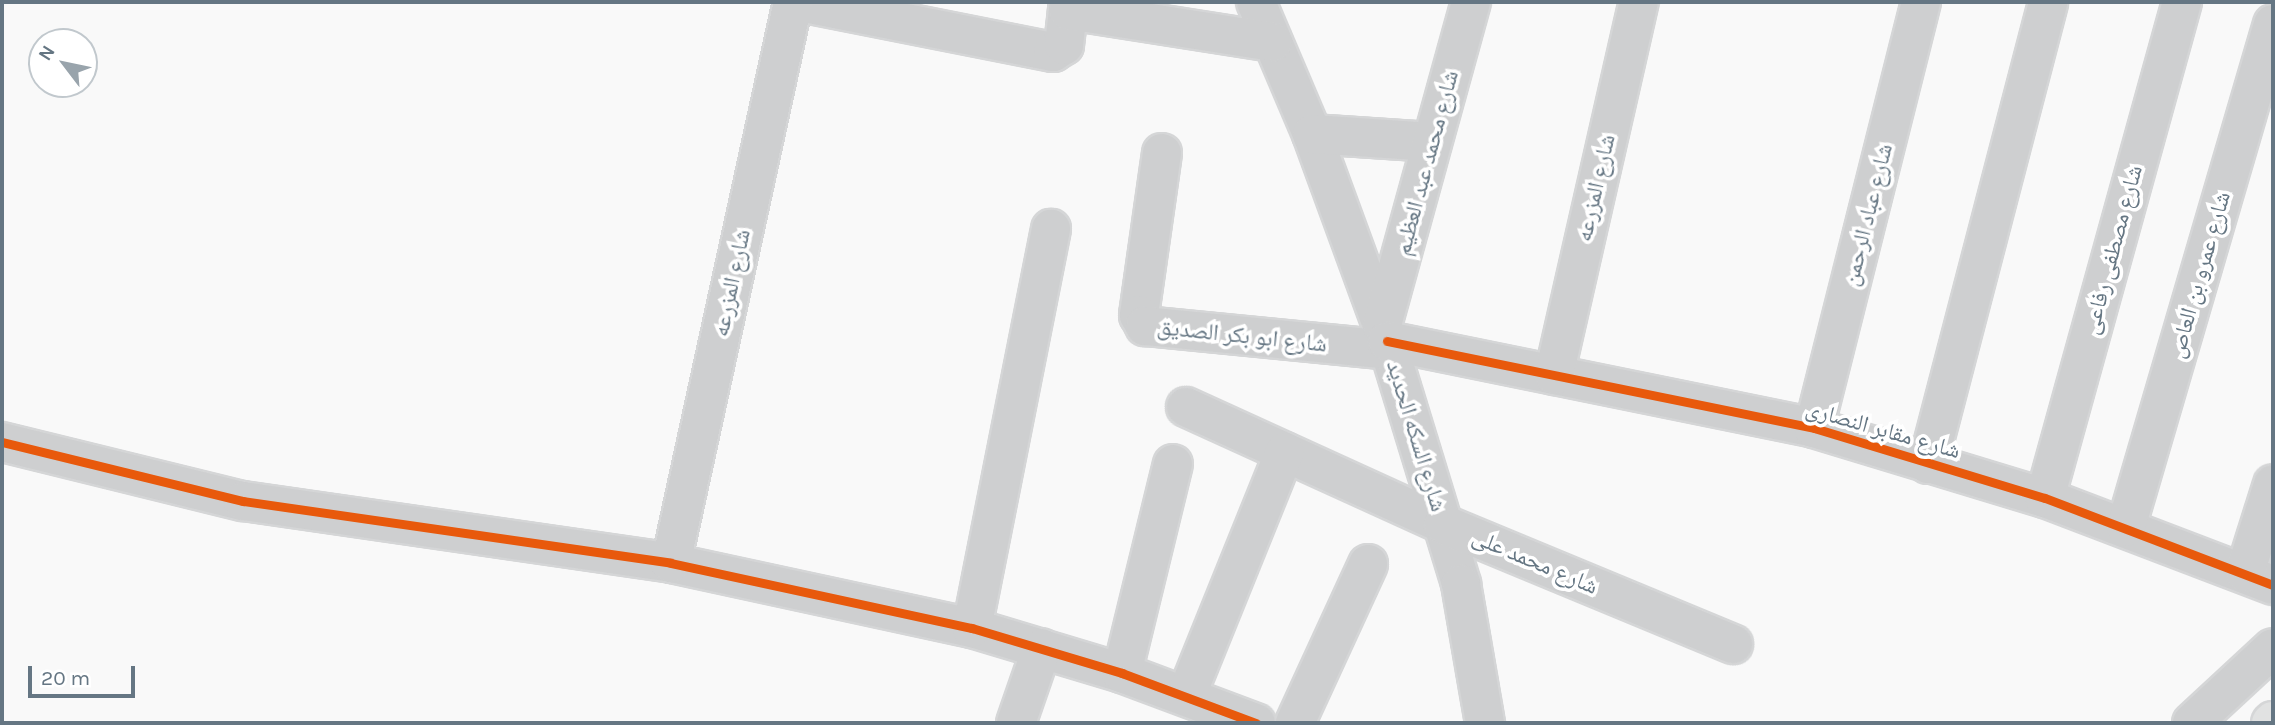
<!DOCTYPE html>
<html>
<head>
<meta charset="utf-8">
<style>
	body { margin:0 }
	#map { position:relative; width:2275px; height:725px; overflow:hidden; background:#f9f9f9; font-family:Karla,"Noto Naskh Arabic",sans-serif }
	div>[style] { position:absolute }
	.roads { filter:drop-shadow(2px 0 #d5d6d7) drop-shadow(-2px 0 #d5d6d7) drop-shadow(0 2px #d5d6d7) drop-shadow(0 -2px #d5d6d7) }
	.street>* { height:38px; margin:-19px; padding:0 19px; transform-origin:19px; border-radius:19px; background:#cecfd0 }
	.secondary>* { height:38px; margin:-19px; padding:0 19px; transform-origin:19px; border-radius:19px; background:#e1e2e2 }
	.cycleway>* { height:9px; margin:-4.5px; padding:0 4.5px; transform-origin:4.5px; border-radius:4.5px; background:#e8590c }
	span { translate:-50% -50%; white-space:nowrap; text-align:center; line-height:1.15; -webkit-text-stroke:7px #fff; paint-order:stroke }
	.street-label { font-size:23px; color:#657683 }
	.frame { position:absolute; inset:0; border:4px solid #657683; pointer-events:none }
	.north { position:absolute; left:28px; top:28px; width:70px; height:70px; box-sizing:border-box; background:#fff; border:2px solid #c1c8cd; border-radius:50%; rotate:302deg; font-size:19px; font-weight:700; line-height:28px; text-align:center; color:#657683 }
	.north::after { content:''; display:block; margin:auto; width:24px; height:32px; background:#99a4ac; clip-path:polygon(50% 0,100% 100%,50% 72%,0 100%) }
	.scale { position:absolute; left:28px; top:666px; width:107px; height:32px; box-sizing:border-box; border:4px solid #657683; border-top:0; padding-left:9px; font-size:21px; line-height:24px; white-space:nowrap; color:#657683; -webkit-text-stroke:5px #fff; paint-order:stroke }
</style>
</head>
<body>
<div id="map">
	<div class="roads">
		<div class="street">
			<i style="left:800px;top:2px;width:258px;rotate:11.2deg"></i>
			<i style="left:1053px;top:52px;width:13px;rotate:-32deg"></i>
			<i style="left:1064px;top:45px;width:43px;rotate:-83.4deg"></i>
			<i style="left:1256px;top:2px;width:143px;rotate:67deg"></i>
			<i style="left:1312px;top:134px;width:203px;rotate:69.9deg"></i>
			<i style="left:1382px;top:325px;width:271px;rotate:73deg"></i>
			<i style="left:1461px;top:584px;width:141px;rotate:80.2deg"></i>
			<i style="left:1068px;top:10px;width:207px;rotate:8.9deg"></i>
			<i style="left:1312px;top:134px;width:120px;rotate:3.8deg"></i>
			<i style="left:1162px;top:153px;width:164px;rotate:98.1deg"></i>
			<i style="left:1139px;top:315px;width:13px;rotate:61deg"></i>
			<i style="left:1145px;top:326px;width:246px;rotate:5.6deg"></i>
			<i style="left:1382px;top:325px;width:335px;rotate:-74.6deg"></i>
			<i style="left:1387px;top:341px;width:436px;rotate:11.5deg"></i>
			<i style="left:1814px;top:428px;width:241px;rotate:16.9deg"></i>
			<i style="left:2045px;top:498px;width:244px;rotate:20.9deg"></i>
			<i style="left:1554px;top:375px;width:383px;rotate:-77.2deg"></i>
			<i style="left:1186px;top:407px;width:282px;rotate:24.5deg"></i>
			<i style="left:1443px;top:524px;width:314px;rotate:22.5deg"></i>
			<i style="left:1814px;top:428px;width:439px;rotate:-75.9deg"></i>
			<i style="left:2px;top:442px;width:248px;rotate:13.8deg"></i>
			<i style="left:243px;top:501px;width:432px;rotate:8.2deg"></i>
			<i style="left:671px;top:563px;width:308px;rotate:12.2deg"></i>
			<i style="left:972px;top:628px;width:157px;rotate:16.7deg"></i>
			<i style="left:1122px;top:673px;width:143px;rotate:20.5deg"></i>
			<i style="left:1928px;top:464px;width:477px;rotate:-75.4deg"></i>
			<i style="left:2045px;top:498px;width:515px;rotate:-74.56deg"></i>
			<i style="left:2126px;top:527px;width:524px;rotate:-73.71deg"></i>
			<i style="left:671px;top:563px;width:574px;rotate:-77.73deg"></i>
			<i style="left:2245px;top:573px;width:93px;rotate:-72.5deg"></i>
			<i style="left:972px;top:628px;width:407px;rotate:-78.8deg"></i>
			<i style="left:1122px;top:673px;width:215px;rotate:-76.3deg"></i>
			<i style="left:1187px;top:694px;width:261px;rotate:-68deg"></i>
			<i style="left:1016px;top:723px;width:79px;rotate:-70.9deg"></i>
			<i style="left:1295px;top:723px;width:175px;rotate:-65.3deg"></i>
			<i style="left:2192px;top:723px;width:110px;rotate:-42.8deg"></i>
		</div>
		<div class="secondary">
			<i style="left:2271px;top:723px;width:3px;rotate:-45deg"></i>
		</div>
	</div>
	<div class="cycleway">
		<i style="left:1387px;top:341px;width:436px;rotate:11.5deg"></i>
		<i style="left:1814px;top:428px;width:241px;rotate:16.9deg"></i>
		<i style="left:2045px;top:498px;width:244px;rotate:20.9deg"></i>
		<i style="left:2px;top:442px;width:248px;rotate:13.8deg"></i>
		<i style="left:243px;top:501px;width:432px;rotate:8.2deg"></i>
		<i style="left:671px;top:563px;width:308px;rotate:12.2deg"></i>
		<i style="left:972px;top:628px;width:157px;rotate:16.7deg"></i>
		<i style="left:1122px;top:673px;width:143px;rotate:20.5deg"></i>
	</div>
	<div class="street-label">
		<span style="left:1427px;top:163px;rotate:-75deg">شارع محمد عبد العظيم</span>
		<span style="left:1596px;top:188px;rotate:-77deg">شارع المزرعه</span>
		<span style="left:1868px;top:215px;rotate:-76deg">شارع عباد الرحمن</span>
		<span style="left:2113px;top:250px;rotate:-75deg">شارع مصطفى رفاعى</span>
		<span style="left:2200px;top:275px;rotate:-74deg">شارع عمرو بن العاص</span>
		<span style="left:732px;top:283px;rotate:-78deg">شارع المزرعه</span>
		<span style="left:1242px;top:336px;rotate:6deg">شارع ابو بكر الصديق</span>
		<span style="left:1883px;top:430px;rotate:16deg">شارع مقابر النصارى</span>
		<span style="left:1416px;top:436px;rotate:73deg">شارع السكه الحديد</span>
		<span style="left:1535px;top:562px;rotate:23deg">شارع محمد على</span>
	</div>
	<div class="frame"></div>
	<div class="north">N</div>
	<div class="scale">20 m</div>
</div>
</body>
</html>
